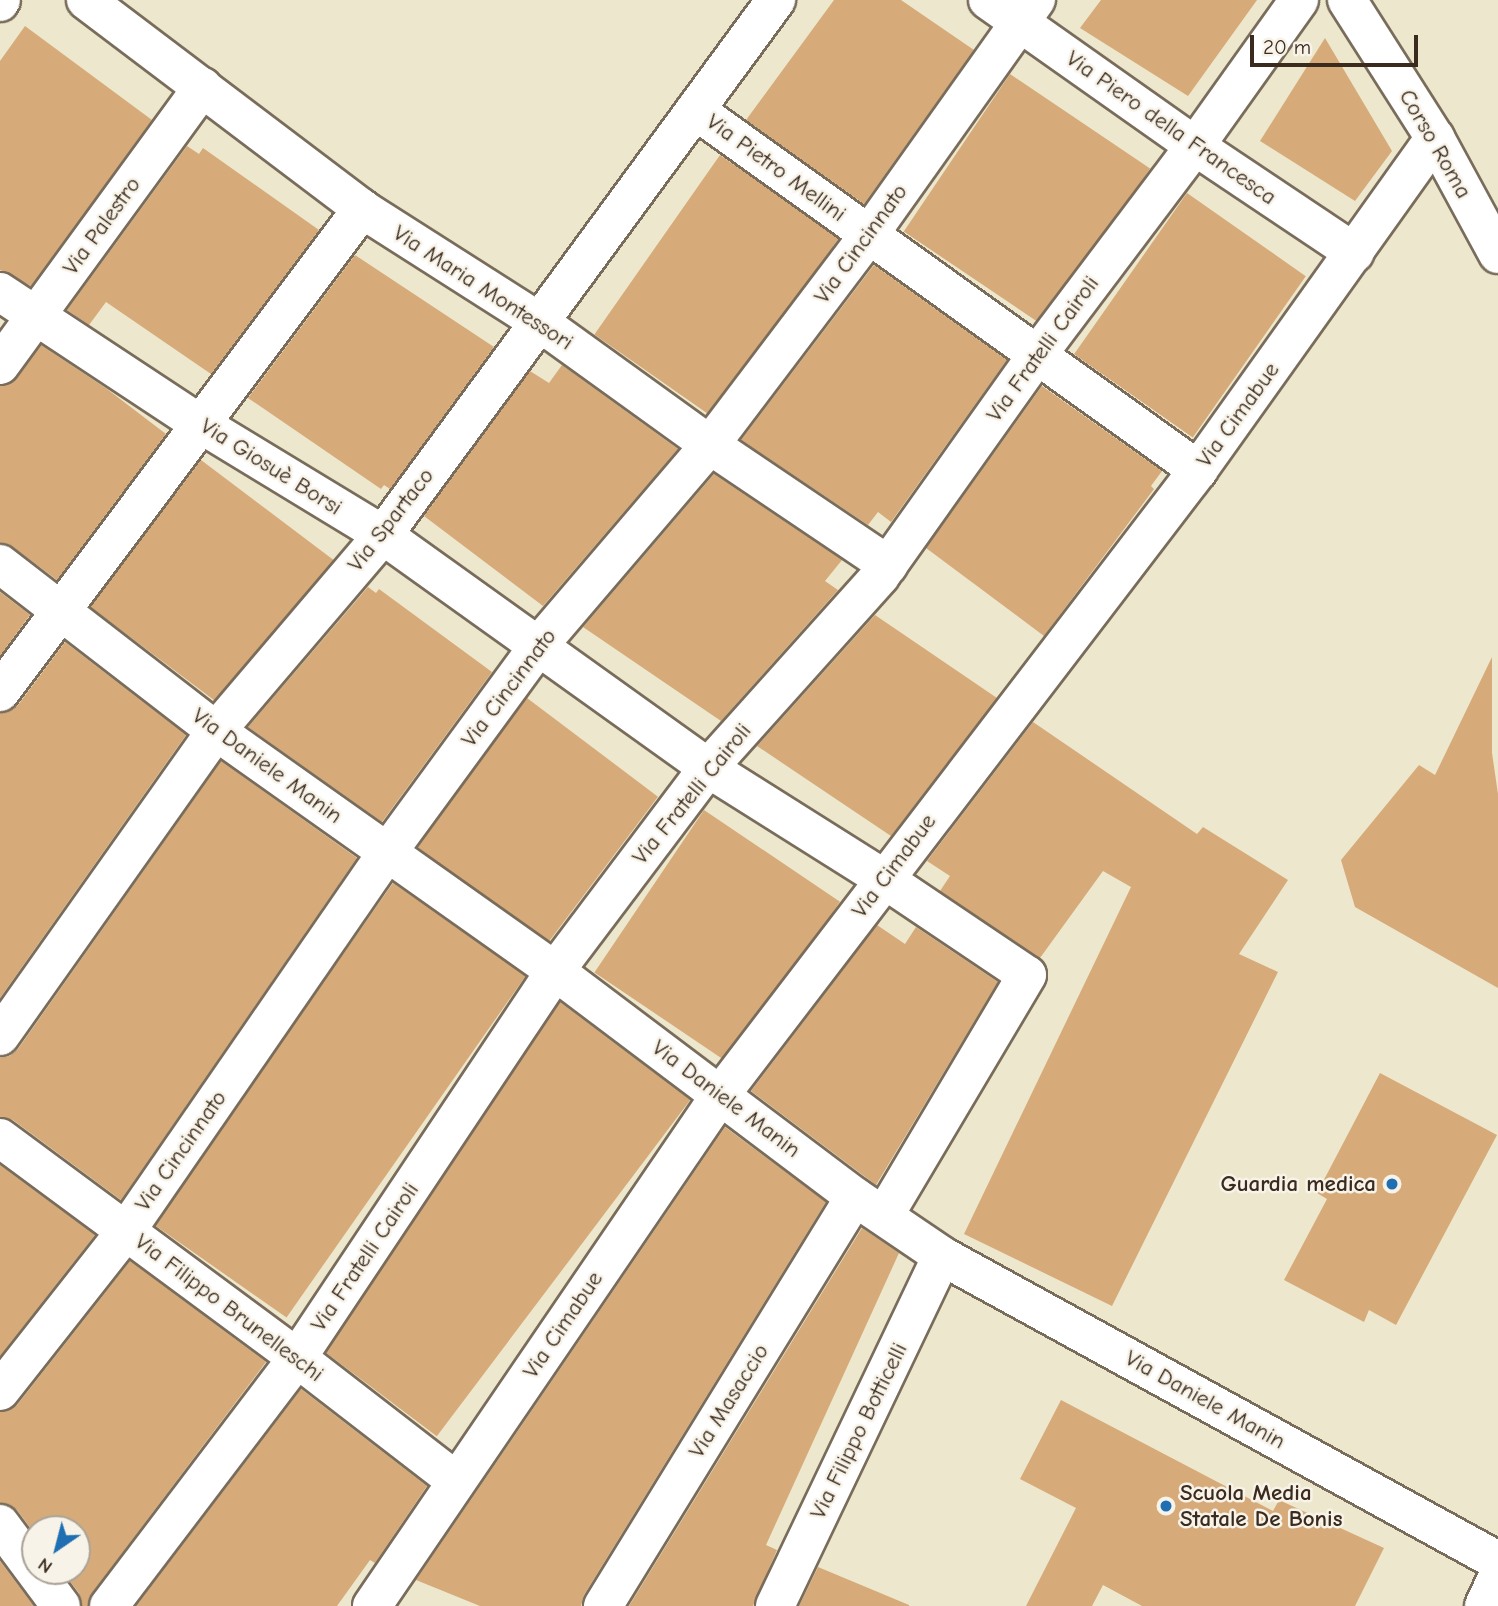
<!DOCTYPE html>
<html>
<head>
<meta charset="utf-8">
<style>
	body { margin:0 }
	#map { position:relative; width:1498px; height:1606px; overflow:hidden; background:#ede7cd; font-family:"Comic Neue",sans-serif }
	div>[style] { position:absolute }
	.building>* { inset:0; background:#d6ab79; transform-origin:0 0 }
	.roads { filter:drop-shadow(2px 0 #796c5b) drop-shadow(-2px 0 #796c5b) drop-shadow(0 2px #796c5b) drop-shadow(0 -2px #796c5b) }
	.minor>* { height:38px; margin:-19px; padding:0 19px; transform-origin:19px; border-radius:19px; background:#fff }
	.secondary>* { height:38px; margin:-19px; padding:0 19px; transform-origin:19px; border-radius:19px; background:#fff }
	.dots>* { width:19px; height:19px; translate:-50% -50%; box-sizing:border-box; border:4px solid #f7f3e8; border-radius:50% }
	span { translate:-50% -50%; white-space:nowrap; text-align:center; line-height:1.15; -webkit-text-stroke:5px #f7f3e8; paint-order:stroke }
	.street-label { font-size:23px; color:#3b2a1e }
	.poi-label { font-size:23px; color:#3b2a1e; font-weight:700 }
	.right { translate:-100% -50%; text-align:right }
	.left { translate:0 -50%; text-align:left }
	.north { position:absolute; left:21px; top:1515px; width:70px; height:70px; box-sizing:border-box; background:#f7f3e8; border:2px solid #aca397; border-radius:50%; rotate:215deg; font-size:19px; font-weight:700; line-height:28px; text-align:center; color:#3b2a1e }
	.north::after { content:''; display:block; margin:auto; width:24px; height:32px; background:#1f6fb2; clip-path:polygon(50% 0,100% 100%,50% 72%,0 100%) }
	.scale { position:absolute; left:1250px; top:35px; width:168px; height:32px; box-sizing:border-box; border:4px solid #3b2a1e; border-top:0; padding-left:9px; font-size:21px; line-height:24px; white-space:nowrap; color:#3b2a1e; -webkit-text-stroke:5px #f7f3e8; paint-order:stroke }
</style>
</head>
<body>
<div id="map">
	<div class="building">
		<i style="clip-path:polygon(834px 0,901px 0,974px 50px,864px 204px,746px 120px)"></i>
		<i style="clip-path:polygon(1101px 0,1257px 0,1188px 96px,1080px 28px)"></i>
		<i style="clip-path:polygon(25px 26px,152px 120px,31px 286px,0 270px,0 61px)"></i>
		<i style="clip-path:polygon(1325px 38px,1392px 151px,1355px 201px,1260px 141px)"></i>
		<i style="left:1010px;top:74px;width:169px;height:190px;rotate:34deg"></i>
		<i style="clip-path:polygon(187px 146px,199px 154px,203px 148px,319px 230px,211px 374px,106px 302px,89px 325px,67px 310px)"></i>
		<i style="left:720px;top:155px;width:145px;height:219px;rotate:35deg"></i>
		<i style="left:1187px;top:193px;width:145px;height:197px;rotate:35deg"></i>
		<i style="clip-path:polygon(355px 255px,494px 347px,390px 489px,384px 485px,381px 489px,248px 398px)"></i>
		<i style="clip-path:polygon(874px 265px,1007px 360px,891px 522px,878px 512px,868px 525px,741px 440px)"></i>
		<i style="clip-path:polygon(41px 345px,107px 389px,166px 434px,57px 580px,13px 547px,0 543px,0 386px,17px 378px)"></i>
		<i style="clip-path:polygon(562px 365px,678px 449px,543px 606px,424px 516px,530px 371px,549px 383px)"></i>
		<i style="clip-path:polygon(1042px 386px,1162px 471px,1151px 486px,1154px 489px,1044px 636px,926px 548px)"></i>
		<i style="left:201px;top:460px;width:166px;height:184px;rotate:37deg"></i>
		<i style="clip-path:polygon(714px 474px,842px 560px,825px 581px,838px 590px,721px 721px,583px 627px)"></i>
		<i style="clip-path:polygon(368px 587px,376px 593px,379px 589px,492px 672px,382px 822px,248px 727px)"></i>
		<i style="clip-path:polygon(0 592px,30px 615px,0 656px)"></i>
		<i style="clip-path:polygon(875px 615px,997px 698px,891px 836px,757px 746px)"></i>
		<i style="clip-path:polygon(65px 642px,186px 735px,0 998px,0 713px,18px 705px)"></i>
		<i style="clip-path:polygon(1492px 657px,1492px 753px,1498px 794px,1498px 988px,1355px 907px,1341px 860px,1419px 765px,1435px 775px)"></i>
		<i style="left:527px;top:698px;width:164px;height:185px;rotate:37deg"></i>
		<i style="clip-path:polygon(1033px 722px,1197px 834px,1203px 827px,1288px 880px,1239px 954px,1278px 972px,1112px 1306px,964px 1234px,1131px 887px,1103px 871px,1040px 958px,940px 891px,950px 876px,927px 861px)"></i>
		<i style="clip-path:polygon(221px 761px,357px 858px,121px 1200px,13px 1120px,0 1117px,0 1058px,10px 1056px,18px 1049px)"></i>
		<i style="left:704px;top:810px;width:164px;height:196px;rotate:34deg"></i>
		<i style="left:393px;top:883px;width:162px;height:417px;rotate:35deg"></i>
		<i style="clip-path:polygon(877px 925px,905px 944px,916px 927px,998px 982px,876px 1185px,751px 1091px)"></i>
		<i style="left:560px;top:1002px;width:163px;height:421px;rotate:37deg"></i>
		<i style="clip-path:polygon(1380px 1073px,1497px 1135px,1396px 1325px,1369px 1310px,1364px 1322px,1284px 1280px,1327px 1199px,1317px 1193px)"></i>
		<i style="clip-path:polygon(725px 1127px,826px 1202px,584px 1595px,581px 1606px,480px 1606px,416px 1580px)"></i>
		<i style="clip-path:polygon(0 1165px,95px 1235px,0 1356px)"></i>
		<i style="clip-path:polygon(862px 1228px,899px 1253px,766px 1545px,777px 1550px,753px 1606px,629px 1606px)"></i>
		<i style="clip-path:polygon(130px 1261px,266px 1362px,92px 1593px,88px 1606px,82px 1606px,79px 1593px,62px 1571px,77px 1571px,77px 1529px,35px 1529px,35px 1534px,17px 1510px,0 1503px,0 1412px,17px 1405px)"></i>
		<i style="clip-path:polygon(301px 1389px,427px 1486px,375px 1563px,370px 1560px,337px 1606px,136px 1606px)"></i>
		<i style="clip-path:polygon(1061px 1400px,1273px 1511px,1279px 1500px,1384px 1548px,1355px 1606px,1142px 1606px,1103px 1585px,1092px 1606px,1026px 1606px,1076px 1508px,1020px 1479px)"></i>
		<i style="clip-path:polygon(0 1561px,34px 1606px,0 1606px)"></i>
		<i style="clip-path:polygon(818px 1567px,909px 1605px,909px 1606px,799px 1606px)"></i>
	</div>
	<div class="roads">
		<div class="minor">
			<i style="left:86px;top:0;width:346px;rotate:37.1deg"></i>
			<i style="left:362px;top:209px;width:209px;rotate:32.5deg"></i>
			<i style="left:538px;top:321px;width:212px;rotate:35.8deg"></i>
			<i style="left:710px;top:445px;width:215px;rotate:34deg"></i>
			<i style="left:988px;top:0;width:253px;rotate:35.2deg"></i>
			<i style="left:1195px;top:146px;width:192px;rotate:33.8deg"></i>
			<i style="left:0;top:2px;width:2px;rotate:-63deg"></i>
			<i style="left:695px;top:110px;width:619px;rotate:35.59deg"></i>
			<i style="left:0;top:292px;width:238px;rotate:33.4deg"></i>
			<i style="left:199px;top:423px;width:215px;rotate:31.3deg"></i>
			<i style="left:383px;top:535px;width:400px;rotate:35.6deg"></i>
			<i style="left:708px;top:768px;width:208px;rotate:32.2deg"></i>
			<i style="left:884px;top:879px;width:172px;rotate:33.9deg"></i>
			<i style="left:1027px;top:975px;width:280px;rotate:120.7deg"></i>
			<i style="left:0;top:365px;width:344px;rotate:-53.9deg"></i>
			<i style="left:0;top:564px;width:273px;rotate:37.7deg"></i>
			<i style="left:216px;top:731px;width:415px;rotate:35.3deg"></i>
			<i style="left:555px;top:971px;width:376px;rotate:37deg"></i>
			<i style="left:855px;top:1197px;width:105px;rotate:34.1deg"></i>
			<i style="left:942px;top:1256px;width:634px;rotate:28.75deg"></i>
			<i style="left:0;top:692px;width:604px;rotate:-53.15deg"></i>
			<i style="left:0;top:1036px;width:374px;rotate:-54.7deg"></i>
			<i style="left:216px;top:731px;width:257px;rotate:-49.6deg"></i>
			<i style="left:383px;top:535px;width:664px;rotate:-53.7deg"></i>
			<i style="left:0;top:1138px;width:370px;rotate:36.5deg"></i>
			<i style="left:297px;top:1358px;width:201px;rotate:37.7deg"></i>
			<i style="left:0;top:1391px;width:204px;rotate:-51.8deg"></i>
			<i style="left:126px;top:1231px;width:459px;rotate:-55.4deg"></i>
			<i style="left:387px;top:853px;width:258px;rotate:-53.8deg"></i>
			<i style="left:539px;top:645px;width:263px;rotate:-49.5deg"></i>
			<i style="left:710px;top:445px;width:262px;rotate:-52.9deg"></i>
			<i style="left:868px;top:236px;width:290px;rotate:-54.6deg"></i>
			<i style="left:0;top:1524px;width:102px;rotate:53.4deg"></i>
			<i style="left:109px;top:1606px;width:311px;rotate:-52.8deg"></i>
			<i style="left:297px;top:1358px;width:465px;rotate:-56.3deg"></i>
			<i style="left:555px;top:971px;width:254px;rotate:-53deg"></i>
			<i style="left:708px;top:768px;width:258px;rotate:-48.1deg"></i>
			<i style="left:880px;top:576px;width:272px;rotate:-54.6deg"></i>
			<i style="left:1038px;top:354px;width:261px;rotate:-53deg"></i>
			<i style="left:1195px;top:146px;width:179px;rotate:-54.5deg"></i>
			<i style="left:372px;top:1606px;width:620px;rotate:-55.72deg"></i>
			<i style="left:721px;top:1094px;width:785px;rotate:-52.6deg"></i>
			<i style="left:1198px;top:470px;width:408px;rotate:-54.5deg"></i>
			<i style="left:603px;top:1606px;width:480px;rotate:-58.4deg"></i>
			<i style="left:775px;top:1606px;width:388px;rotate:-64.5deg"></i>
		</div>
		<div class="secondary">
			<i style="left:1347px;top:0;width:164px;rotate:57.5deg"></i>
			<i style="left:1435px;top:138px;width:132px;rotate:61.5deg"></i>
			<i style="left:1484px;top:1606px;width:33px;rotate:-65deg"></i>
		</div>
	</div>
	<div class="dots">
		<i style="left:1392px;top:1184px;background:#1f6fb2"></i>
		<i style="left:1166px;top:1506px;background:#1f6fb2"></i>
	</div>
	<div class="street-label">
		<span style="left:1171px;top:128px;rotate:35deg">Via Piero della Francesca</span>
		<span style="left:1435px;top:144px;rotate:60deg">Corso Roma</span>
		<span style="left:776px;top:168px;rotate:36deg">Via Pietro Mellini</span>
		<span style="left:102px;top:226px;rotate:-54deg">Via Palestro</span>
		<span style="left:861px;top:244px;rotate:-54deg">Via Cincinnato</span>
		<span style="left:483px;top:288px;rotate:33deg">Via Maria Montessori</span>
		<span style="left:1043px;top:349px;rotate:-54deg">Via Fratelli Cairoli</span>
		<span style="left:1238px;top:415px;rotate:-54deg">Via Cimabue</span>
		<span style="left:271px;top:467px;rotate:32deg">Via Giosuè Borsi</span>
		<span style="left:391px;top:520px;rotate:-52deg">Via Spartaco</span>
		<span style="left:509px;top:688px;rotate:-53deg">Via Cincinnato</span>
		<span style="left:267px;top:766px;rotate:36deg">Via Daniele Manin</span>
		<span style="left:692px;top:794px;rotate:-51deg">Via Fratelli Cairoli</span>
		<span style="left:894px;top:866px;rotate:-53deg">Via Cimabue</span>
		<span style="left:726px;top:1099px;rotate:37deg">Via Daniele Manin</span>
		<span style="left:181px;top:1151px;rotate:-55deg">Via Cincinnato</span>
		<span style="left:365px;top:1257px;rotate:-56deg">Via Fratelli Cairoli</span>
		<span style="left:229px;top:1308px;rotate:37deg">Via Filippo Brunelleschi</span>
		<span style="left:563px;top:1325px;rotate:-56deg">Via Cimabue</span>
		<span style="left:1205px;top:1400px;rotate:29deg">Via Daniele Manin</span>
		<span style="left:729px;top:1401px;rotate:-58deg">Via Masaccio</span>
		<span style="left:859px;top:1431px;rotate:-64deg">Via Filippo Botticelli</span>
	</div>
	<div class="poi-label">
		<span class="right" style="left:1376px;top:1184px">Guardia medica</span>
		<span class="left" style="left:1180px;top:1506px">Scuola Media<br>Statale De Bonis</span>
	</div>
	<div class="north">N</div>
	<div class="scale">20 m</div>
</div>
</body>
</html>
